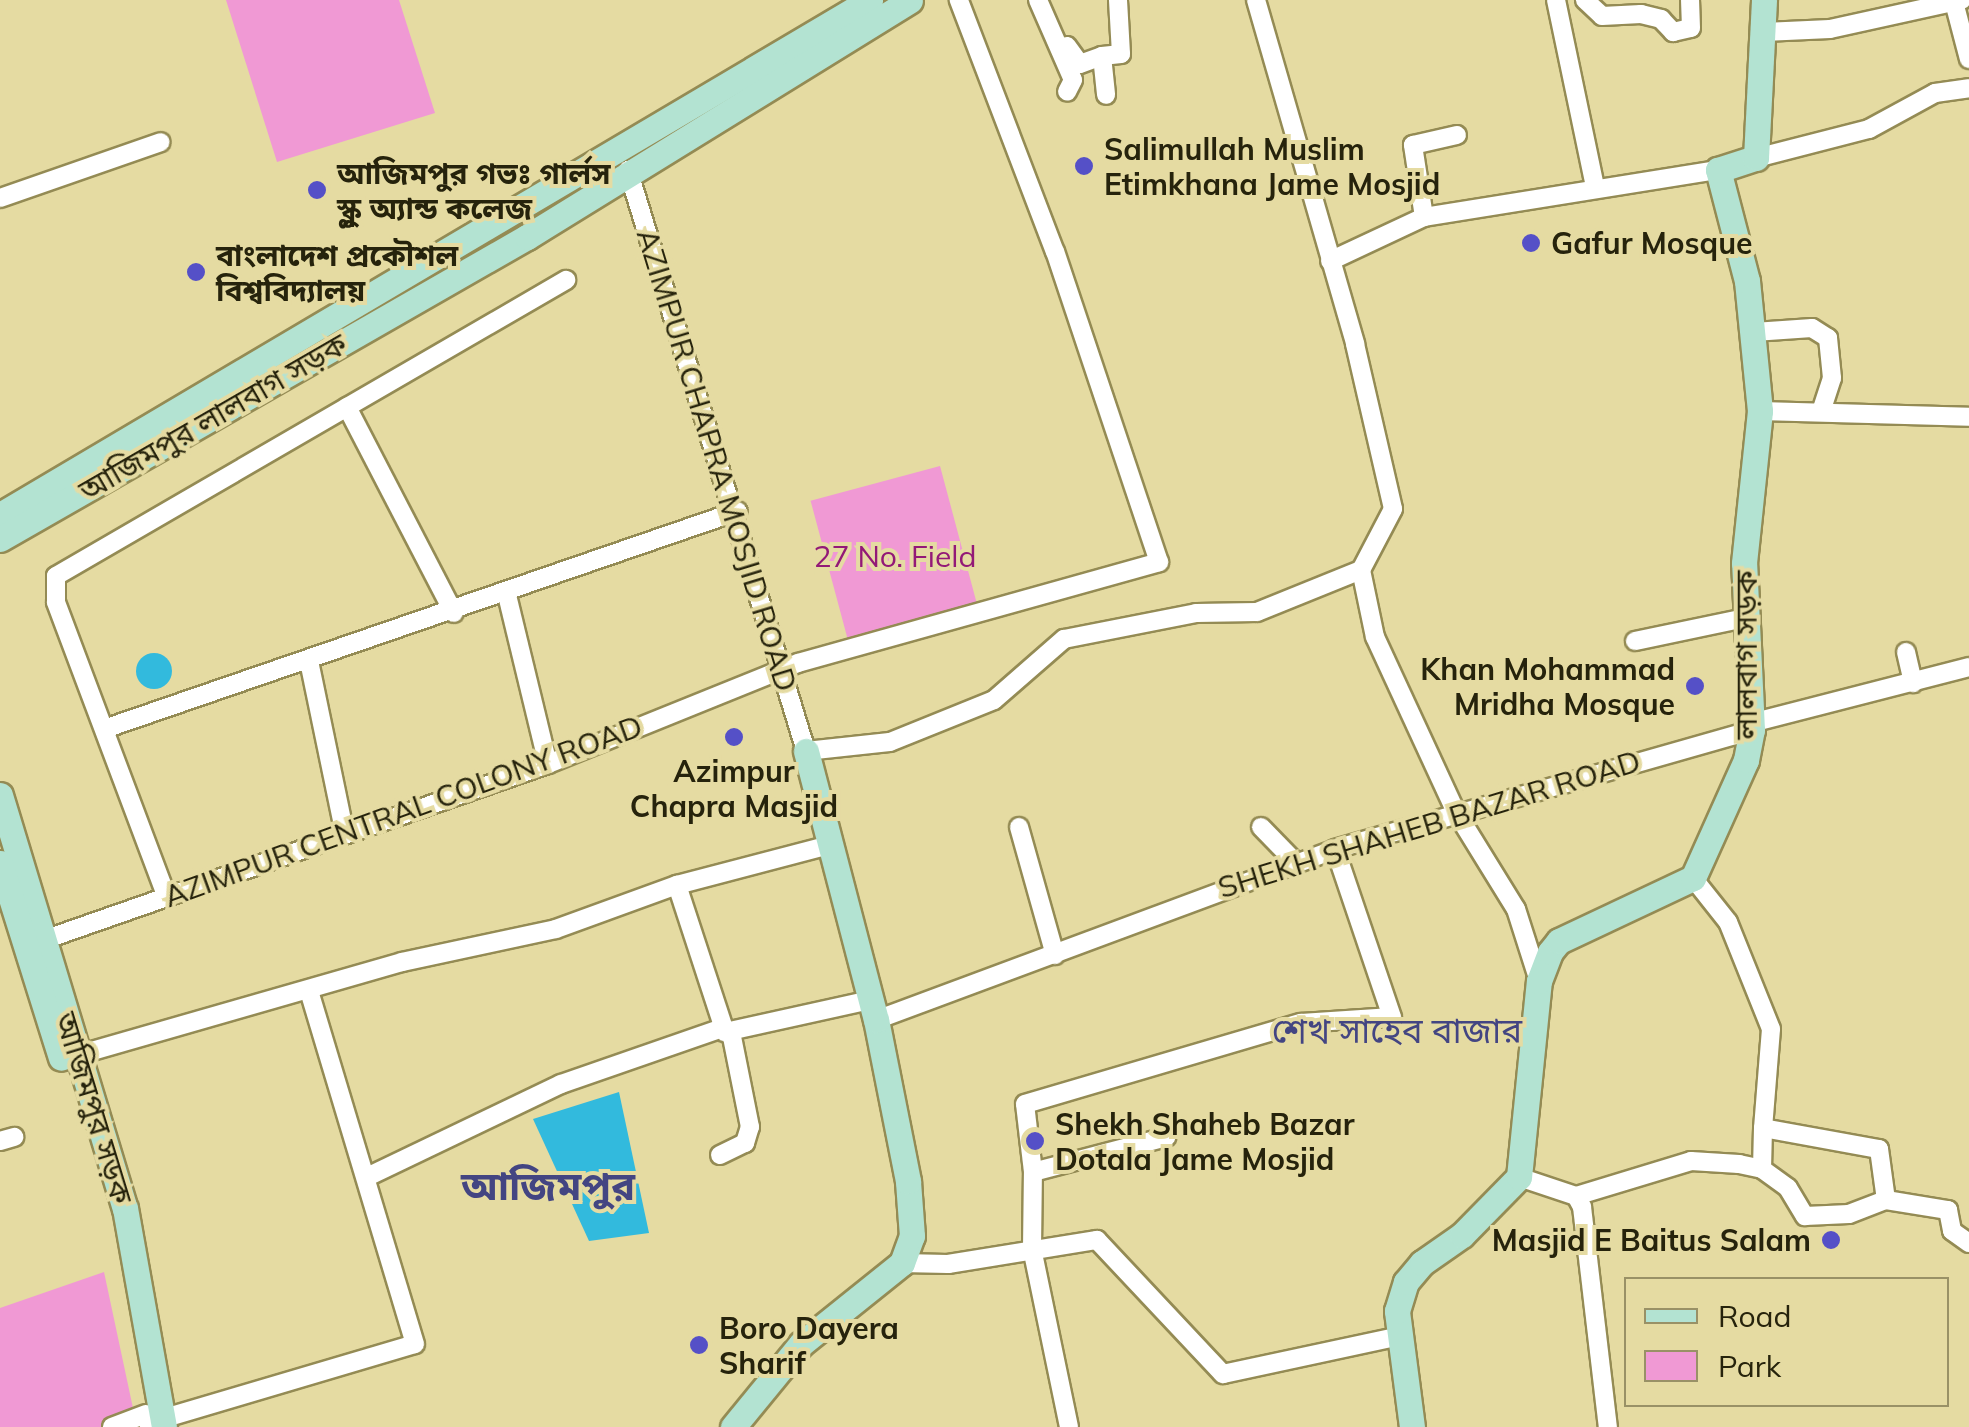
<!DOCTYPE html>
<html>
<head>
<meta charset="utf-8">
<style>
	body { margin:0 }
	#map { position:relative; width:1969px; height:1427px; overflow:hidden; background:#e5dba2; font-family:Mulish,"Noto Sans Bengali",sans-serif }
	div>[style] { position:absolute }
	.green>* { inset:0; background:#f099d4; transform-origin:0 0 }
	.water>* { inset:0; background:#32badd }
	.round { border-radius:50% }
	.roads { filter:drop-shadow(2px 0 #948b54) drop-shadow(-2px 0 #948b54) drop-shadow(0 2px #948b54) drop-shadow(0 -2px #948b54) }
	.street>* { height:18px; margin:-9px; padding:0 9px; transform-origin:9px; border-radius:9px; background:#fff }
	.secondary>* { height:25px; margin:-12.5px; padding:0 12.5px; transform-origin:12.5px; border-radius:12.5px; background:#b3e3d2 }
	.dots>* { width:28px; height:28px; translate:-50% -50%; box-sizing:border-box; border:5px solid #e5dba2; border-radius:50% }
	span { translate:-50% -50%; white-space:nowrap; text-align:center; line-height:1.15; -webkit-text-stroke:8px #e5dba2; paint-order:stroke }
	.poi-label { font-size:30px; color:#26230c; font-weight:700 }
	.left { translate:0 -50%; text-align:left }
	.right { translate:-100% -50%; text-align:right }
	.street-label { font-size:30px; color:#26230c }
	.park-label { font-size:30px; color:#931977 }
	.quarter-label { font-size:35px; color:#434582 }
	.district-label { font-size:40px; color:#434582; font-weight:700 }
	.legend { position:absolute; left:1624px; top:1277px; width:325px; height:130px; box-sizing:border-box; background:#e5dba2; border:2px solid #999166; margin:0; padding:12px 18px; list-style:none; font-size:30px; color:#26230c }
	.legend li { display:flex; align-items:center; gap:20px; height:50px }
	.legend b { width:50px; border:2px solid #999166 }
</style>
</head>
<body>
<div id="map">
	<div class="green">
		<i style="clip-path:polygon(226px 0,399px 0,435px 113px,277px 162px)"></i>
		<i style="left:940px;top:466px;width:150px;height:134px;rotate:75deg"></i>
		<i style="clip-path:polygon(104px 1272px,137px 1427px,0 1427px,0 1308px)"></i>
	</div>
	<div class="water">
		<i class="round" style="left:136px;top:653px;width:36px;height:36px"></i>
		<i style="clip-path:polygon(619px 1092px,649px 1233px,589px 1241px,533px 1119px)"></i>
	</div>
	<div class="roads">
		<div class="street">
			<i style="left:1038px;top:0;width:87px;rotate:66.4deg"></i>
			<i style="left:1073px;top:80px;width:13px;rotate:117deg"></i>
			<i style="left:1256px;top:0;width:358px;rotate:73.9deg"></i>
			<i style="left:1355px;top:344px;width:169px;rotate:77deg"></i>
			<i style="left:1393px;top:509px;width:69px;rotate:117.7deg"></i>
			<i style="left:1361px;top:570px;width:68px;rotate:78.2deg"></i>
			<i style="left:1375px;top:637px;width:193px;rotate:65.2deg"></i>
			<i style="left:1456px;top:812px;width:114px;rotate:58.3deg"></i>
			<i style="left:1516px;top:909px;width:76px;rotate:72.3deg"></i>
			<i style="left:1556px;top:0;width:190px;rotate:78.2deg"></i>
			<i style="left:1585px;top:0;width:23px;rotate:43deg"></i>
			<i style="left:1602px;top:16px;width:39px;rotate:-3deg"></i>
			<i style="left:1641px;top:14px;width:21px;rotate:14deg"></i>
			<i style="left:1661px;top:19px;width:18px;rotate:47deg"></i>
			<i style="left:1673px;top:32px;width:18px;rotate:-13deg"></i>
			<i style="left:1691px;top:28px;width:28px;rotate:-92deg"></i>
			<i style="left:1954px;top:2px;width:59px;rotate:75.3deg"></i>
			<i style="left:1764px;top:32px;width:66px;rotate:-2.6deg"></i>
			<i style="left:1830px;top:29px;width:135px;rotate:-12.4deg"></i>
			<i style="left:1067px;top:46px;width:22px;rotate:54deg"></i>
			<i style="left:1080px;top:64px;width:23px;rotate:-20deg"></i>
			<i style="left:1102px;top:56px;width:39px;rotate:84deg"></i>
			<i style="left:1102px;top:56px;width:19px;rotate:-6deg"></i>
			<i style="left:1121px;top:54px;width:54px;rotate:-93.2deg"></i>
			<i style="left:1756px;top:158px;width:117px;rotate:-14.4deg"></i>
			<i style="left:1869px;top:129px;width:75px;rotate:-28.6deg"></i>
			<i style="left:1935px;top:93px;width:34px;rotate:-8deg"></i>
			<i style="left:628px;top:170px;width:608px;rotate:72.97deg"></i>
			<i style="left:806px;top:751px;width:84px;rotate:-6.1deg"></i>
			<i style="left:890px;top:742px;width:112px;rotate:-22deg"></i>
			<i style="left:994px;top:700px;width:93px;rotate:-41.1deg"></i>
			<i style="left:1064px;top:639px;width:135px;rotate:-11.1deg"></i>
			<i style="left:1196px;top:613px;width:61px;rotate:-0.9deg"></i>
			<i style="left:1257px;top:612px;width:112px;rotate:-22deg"></i>
			<i style="left:0;top:198px;width:170px;rotate:-19.2deg"></i>
			<i style="left:1424px;top:217px;width:73px;rotate:-98.7deg"></i>
			<i style="left:1413px;top:145px;width:45px;rotate:-12.8deg"></i>
			<i style="left:1330px;top:261px;width:104px;rotate:-25.1deg"></i>
			<i style="left:1424px;top:217px;width:298px;rotate:-9.1deg"></i>
			<i style="left:1754px;top:332px;width:58px;rotate:-3.9deg"></i>
			<i style="left:1812px;top:328px;width:19px;rotate:32deg"></i>
			<i style="left:1828px;top:338px;width:40px;rotate:84.3deg"></i>
			<i style="left:1832px;top:378px;width:33px;rotate:108deg"></i>
			<i style="left:347px;top:407px;width:232px;rotate:62.6deg"></i>
			<i style="left:1760px;top:411px;width:209px;rotate:1.6deg"></i>
			<i style="left:507px;top:595px;width:174px;rotate:76.4deg"></i>
			<i style="left:1635px;top:641px;width:112px;rotate:-11.8deg"></i>
			<i style="left:1906px;top:652px;width:32px;rotate:77deg"></i>
			<i style="left:309px;top:661px;width:173px;rotate:78.3deg"></i>
			<i style="left:104px;top:729px;width:670px;rotate:-18.98deg"></i>
			<i style="left:1019px;top:827px;width:133px;rotate:74.3deg"></i>
			<i style="left:1261px;top:827px;width:49px;rotate:45.8deg"></i>
			<i style="left:1693px;top:878px;width:56px;rotate:51.5deg"></i>
			<i style="left:1728px;top:922px;width:115px;rotate:68.1deg"></i>
			<i style="left:1771px;top:1029px;width:99px;rotate:94.6deg"></i>
			<i style="left:677px;top:885px;width:155px;rotate:71.9deg"></i>
			<i style="left:725px;top:1032px;width:149px;rotate:-12.4deg"></i>
			<i style="left:166px;top:895px;width:313px;rotate:-110.6deg"></i>
			<i style="left:56px;top:602px;width:26px;rotate:-90deg"></i>
			<i style="left:56px;top:576px;width:590px;rotate:-30.13deg"></i>
			<i style="left:35px;top:943px;width:543px;rotate:-19.24deg"></i>
			<i style="left:548px;top:764px;width:270px;rotate:-22deg"></i>
			<i style="left:798px;top:663px;width:375px;rotate:-15.6deg"></i>
			<i style="left:1159px;top:562px;width:327px;rotate:-108.5deg"></i>
			<i style="left:1055px;top:252px;width:270px;rotate:-110.9deg"></i>
			<i style="left:876px;top:1020px;width:490px;rotate:-20.4deg"></i>
			<i style="left:1335px;top:849px;width:434px;rotate:-15.9deg"></i>
			<i style="left:1752px;top:730px;width:11px;rotate:-52deg"></i>
			<i style="left:1759px;top:721px;width:217px;rotate:-14.4deg"></i>
			<i style="left:71px;top:1057px;width:344px;rotate:-16deg"></i>
			<i style="left:402px;top:962px;width:157px;rotate:-12.1deg"></i>
			<i style="left:556px;top:929px;width:129px;rotate:-20deg"></i>
			<i style="left:677px;top:885px;width:161px;rotate:-14.7deg"></i>
			<i style="left:0;top:1141px;width:15px;rotate:-16deg"></i>
			<i style="left:720px;top:1155px;width:28px;rotate:-26deg"></i>
			<i style="left:745px;top:1143px;width:17px;rotate:-73deg"></i>
			<i style="left:750px;top:1127px;width:97px;rotate:-101.3deg"></i>
			<i style="left:1762px;top:1169px;width:41px;rotate:-88.6deg"></i>
			<i style="left:1763px;top:1128px;width:118px;rotate:10.3deg"></i>
			<i style="left:1879px;top:1149px;width:51px;rotate:82.2deg"></i>
			<i style="left:1033px;top:1172px;width:68px;rotate:-96.7deg"></i>
			<i style="left:1025px;top:1104px;width:288px;rotate:-16.4deg"></i>
			<i style="left:1301px;top:1023px;width:91px;rotate:-3.8deg"></i>
			<i style="left:1392px;top:1017px;width:177px;rotate:-108.7deg"></i>
			<i style="left:367px;top:1177px;width:215px;rotate:-25.6deg"></i>
			<i style="left:561px;top:1084px;width:171px;rotate:-19.1deg"></i>
			<i style="left:1519px;top:1177px;width:60px;rotate:18.4deg"></i>
			<i style="left:1576px;top:1196px;width:13px;rotate:61deg"></i>
			<i style="left:1582px;top:1207px;width:222px;rotate:83.3deg"></i>
			<i style="left:1576px;top:1196px;width:120px;rotate:-16.9deg"></i>
			<i style="left:1691px;top:1161px;width:48px;rotate:3.6deg"></i>
			<i style="left:1739px;top:1164px;width:24px;rotate:12deg"></i>
			<i style="left:1762px;top:1169px;width:32px;rotate:36deg"></i>
			<i style="left:1788px;top:1188px;width:33px;rotate:59deg"></i>
			<i style="left:1805px;top:1216px;width:44px;rotate:-2.6deg"></i>
			<i style="left:1849px;top:1214px;width:40px;rotate:-21deg"></i>
			<i style="left:1886px;top:1200px;width:63px;rotate:9.2deg"></i>
			<i style="left:1948px;top:1210px;width:21px;rotate:79deg"></i>
			<i style="left:1952px;top:1231px;width:21px;rotate:35deg"></i>
			<i style="left:902px;top:1263px;width:46px;rotate:1.2deg"></i>
			<i style="left:948px;top:1264px;width:151px;rotate:-9.2deg"></i>
			<i style="left:1097px;top:1240px;width:184px;rotate:46.8deg"></i>
			<i style="left:1223px;top:1374px;width:177px;rotate:-12.1deg"></i>
			<i style="left:148px;top:1423px;width:278px;rotate:-16.5deg"></i>
			<i style="left:415px;top:1344px;width:370px;rotate:-106.7deg"></i>
			<i style="left:112px;top:1427px;width:36px;rotate:-21deg"></i>
			<i style="left:1069px;top:1427px;width:182px;rotate:-101.7deg"></i>
			<i style="left:1032px;top:1249px;width:77px;rotate:-89.3deg"></i>
			<i style="left:1033px;top:1172px;width:138px;rotate:-14.7deg"></i>
		</div>
		<div class="secondary">
			<i style="left:0;top:515px;width:1011px;rotate:-30.62deg"></i>
			<i style="left:0;top:539px;width:607px;rotate:-29.82deg"></i>
			<i style="left:527px;top:237px;width:450px;rotate:-31.7deg"></i>
			<i style="left:0;top:795px;width:432px;rotate:73.2deg"></i>
			<i style="left:125px;top:1208px;width:222px;rotate:79.9deg"></i>
			<i style="left:0;top:863px;width:204px;rotate:72.6deg"></i>
			<i style="left:733px;top:1427px;width:107px;rotate:-50.7deg"></i>
			<i style="left:801px;top:1344px;width:129px;rotate:-38.7deg"></i>
			<i style="left:902px;top:1263px;width:29px;rotate:-70deg"></i>
			<i style="left:912px;top:1236px;width:55px;rotate:-94.2deg"></i>
			<i style="left:908px;top:1181px;width:164px;rotate:-101.2deg"></i>
			<i style="left:876px;top:1020px;width:278px;rotate:-104.6deg"></i>
			<i style="left:1412px;top:1427px;width:117px;rotate:-97.4deg"></i>
			<i style="left:1397px;top:1311px;width:30px;rotate:-73deg"></i>
			<i style="left:1406px;top:1282px;width:25px;rotate:-50deg"></i>
			<i style="left:1422px;top:1263px;width:49px;rotate:-35deg"></i>
			<i style="left:1462px;top:1235px;width:81px;rotate:-45.5deg"></i>
			<i style="left:1519px;top:1177px;width:197px;rotate:-84.2deg"></i>
			<i style="left:1539px;top:981px;width:31px;rotate:-69deg"></i>
			<i style="left:1550px;top:952px;width:14px;rotate:-51deg"></i>
			<i style="left:1559px;top:941px;width:148px;rotate:-25.2deg"></i>
			<i style="left:1693px;top:878px;width:129px;rotate:-65.8deg"></i>
			<i style="left:1746px;top:760px;width:31px;rotate:-79deg"></i>
			<i style="left:1752px;top:730px;width:167px;rotate:-92.7deg"></i>
			<i style="left:1744px;top:563px;width:153px;rotate:-84deg"></i>
			<i style="left:1760px;top:411px;width:131px;rotate:-95.7deg"></i>
			<i style="left:1747px;top:281px;width:115px;rotate:-104.6deg"></i>
			<i style="left:1718px;top:170px;width:40px;rotate:-18deg"></i>
			<i style="left:1756px;top:158px;width:158px;rotate:-87.1deg"></i>
		</div>
	</div>
	<div class="dots">
		<i style="left:1084px;top:166px;background:#5550c7"></i>
		<i style="left:317px;top:190px;background:#5550c7"></i>
		<i style="left:1531px;top:243px;background:#5550c7"></i>
		<i style="left:196px;top:272px;background:#5550c7"></i>
		<i style="left:1695px;top:686px;background:#5550c7"></i>
		<i style="left:734px;top:737px;background:#5550c7"></i>
		<i style="left:1035px;top:1141px;background:#5550c7"></i>
		<i style="left:1831px;top:1240px;background:#5550c7"></i>
		<i style="left:699px;top:1345px;background:#5550c7"></i>
	</div>
	<div class="poi-label">
		<span class="left" style="left:1104px;top:166px">Salimullah Muslim<br>Etimkhana Jame Mosjid</span>
		<span class="left" style="left:337px;top:190px">আজিমপুর গভঃ গার্লস<br>স্কুল অ্যান্ড কলেজ</span>
		<span class="left" style="left:1551px;top:243px">Gafur Mosque</span>
		<span class="left" style="left:216px;top:272px">বাংলাদেশ প্রকৌশল<br>বিশ্ববিদ্যালয়</span>
		<span class="right" style="left:1675px;top:686px">Khan Mohammad<br>Mridha Mosque</span>
		<span style="left:734px;top:788px">Azimpur<br>Chapra Masjid</span>
		<span class="left" style="left:1055px;top:1141px">Shekh Shaheb Bazar<br>Dotala Jame Mosjid</span>
		<span class="right" style="left:1811px;top:1240px">Masjid E Baitus Salam</span>
		<span class="left" style="left:719px;top:1345px">Boro Dayera<br>Sharif</span>
	</div>
	<div class="street-label">
		<span style="left:213px;top:417px;rotate:-30deg">আজিমপুর লালবাগ সড়ক</span>
		<span style="left:717px;top:460px;rotate:73deg">AZIMPUR CHAPRA MOSJID ROAD</span>
		<span style="left:1746px;top:655px;rotate:-90deg">লালবাগ সড়ক</span>
		<span style="left:403px;top:811px;rotate:-20deg">AZIMPUR CENTRAL COLONY ROAD</span>
		<span style="left:1429px;top:824px;rotate:-17deg">SHEKH SHAHEB BAZAR ROAD</span>
		<span style="left:94px;top:1108px;rotate:73deg">আজিমপুর সড়ক</span>
	</div>
	<div class="park-label">
		<span style="left:895px;top:556px">27 No. Field</span>
	</div>
	<div class="quarter-label">
		<span style="left:1397px;top:1030px">শেখ সাহেব বাজার</span>
	</div>
	<div class="district-label">
		<span style="left:548px;top:1185px">আজিমপুর</span>
	</div>
	<ul class="legend">
	<li><b style="height:12px;background:#b3e3d2"></b>Road</li>
	<li><b style="height:28px;background:#f099d4"></b>Park</li>
	</ul>
</div>
</body>
</html>
